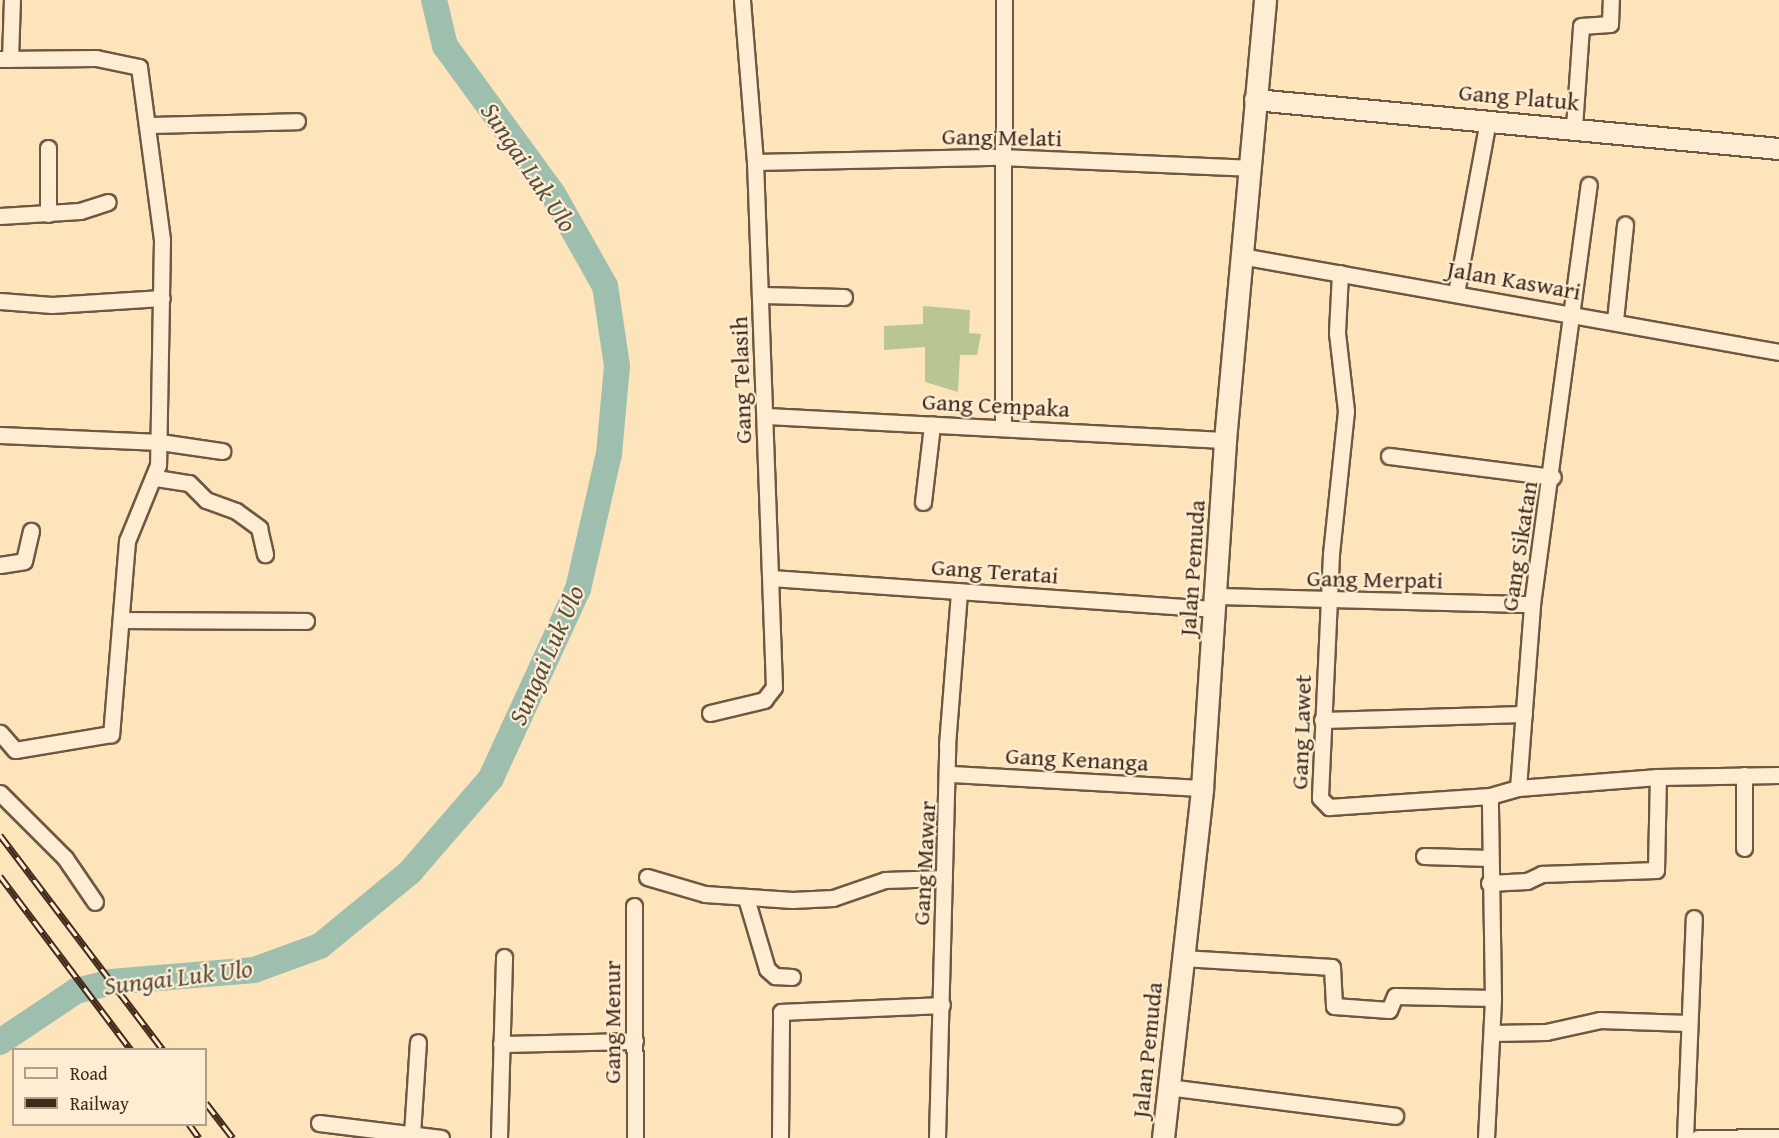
<!DOCTYPE html>
<html>
<head>
<meta charset="utf-8">
<style>
	body { margin:0 }
	#map { position:relative; width:1779px; height:1138px; overflow:hidden; background:#fde4bb; font-family:"Gentium Book Plus",serif }
	div>[style] { position:absolute }
	.green>* { inset:0; background:#bac594 }
	.river>* { height:26px; margin:-13px; padding:0 13px; transform-origin:13px; border-radius:13px; background:#9fbfae }
	.roads { filter:drop-shadow(2px 0 #6f5842) drop-shadow(-2px 0 #6f5842) drop-shadow(0 2px #6f5842) drop-shadow(0 -2px #6f5842) }
	.minor>* { height:15px; margin:-7.5px; padding:0 7.5px; transform-origin:7.5px; border-radius:7.5px; background:#feedd3 }
	.tertiary>* { height:20px; margin:-10px; padding:0 10px; transform-origin:10px; border-radius:10px; background:#feedd3 }
	.secondary>* { height:21px; margin:-10.5px; padding:0 10.5px; transform-origin:10.5px; border-radius:10.5px; background:#feedd3 }
	.rail>* { height:7px; margin-top:-3.5px; transform-origin:0; background:repeating-linear-gradient(90deg,#feedd3 0 14px,#402a1a 0 28px); box-sizing:border-box; border-block:2px solid #402a1a }
	span { translate:-50% -50%; white-space:nowrap; text-align:center; line-height:1.15; -webkit-text-stroke:4.5px #feedd3; paint-order:stroke }
	.street-label { font-size:24px; color:#402a1a }
	.water-label { font-size:26px; color:#584f3f; font-style:italic }
	.legend { position:absolute; left:12px; top:1048px; width:195px; height:78px; box-sizing:border-box; background:#feedd3; border:2px solid #b29f89; margin:0; padding:8px 10px; list-style:none; font-size:18px; color:#402a1a }
	.legend li { display:flex; align-items:center; gap:12px; height:30px }
	.legend b { width:30px; border:2px solid #b29f89 }
</style>
</head>
<body>
<div id="map">
	<div class="green">
		<i style="clip-path:polygon(923px 306px,970px 310px,969px 333px,981px 334px,977px 355px,960px 355px,958px 392px,925px 382px,925px 347px,884px 350px,884px 326px,923px 324px)"></i>
	</div>
	<div class="river">
		<i style="left:0;top:1042px;width:92px;rotate:-33.9deg"></i>
		<i style="left:76px;top:991px;width:36px;rotate:-14deg"></i>
		<i style="left:111px;top:982px;width:144px;rotate:-4.8deg"></i>
		<i style="left:254px;top:970px;width:70px;rotate:-20deg"></i>
		<i style="left:320px;top:946px;width:117px;rotate:-39.4deg"></i>
		<i style="left:410px;top:872px;width:124px;rotate:-49.2deg"></i>
		<i style="left:491px;top:778px;width:208px;rotate:-65.3deg"></i>
		<i style="left:578px;top:589px;width:139px;rotate:-77.1deg"></i>
		<i style="left:609px;top:454px;width:88px;rotate:-84.8deg"></i>
		<i style="left:617px;top:366px;width:81px;rotate:-98.5deg"></i>
		<i style="left:605px;top:286px;width:106px;rotate:-119.5deg"></i>
		<i style="left:553px;top:194px;width:183px;rotate:-126.1deg"></i>
		<i style="left:445px;top:46px;width:47px;rotate:-103.4deg"></i>
	</div>
	<div class="roads">
		<div class="minor">
			<i style="left:0;top:59px;width:96px;rotate:-0.6deg"></i>
			<i style="left:96px;top:58px;width:44px;rotate:11.8deg"></i>
			<i style="left:139px;top:67px;width:175px;rotate:82.4deg"></i>
			<i style="left:162px;top:240px;width:225px;rotate:91deg"></i>
			<i style="left:158px;top:465px;width:82px;rotate:112.2deg"></i>
			<i style="left:127px;top:541px;width:194px;rotate:94.7deg"></i>
			<i style="left:111px;top:734px;width:97px;rotate:170.5deg"></i>
			<i style="left:15px;top:750px;width:23px;rotate:-131deg"></i>
			<i style="left:10px;top:59px;width:59px;rotate:-88.1deg"></i>
			<i style="left:149px;top:125px;width:148px;rotate:-1.5deg"></i>
			<i style="left:1574px;top:127px;width:101px;rotate:-86deg"></i>
			<i style="left:1581px;top:26px;width:29px;rotate:-4deg"></i>
			<i style="left:1610px;top:24px;width:24px;rotate:-88deg"></i>
			<i style="left:48px;top:148px;width:66px;rotate:90deg"></i>
			<i style="left:755px;top:162px;width:245px;rotate:-1.2deg"></i>
			<i style="left:1000px;top:157px;width:248px;rotate:2.5deg"></i>
			<i style="left:0;top:216px;width:80px;rotate:-3.6deg"></i>
			<i style="left:80px;top:211px;width:29px;rotate:-18deg"></i>
			<i style="left:1241px;top:256px;width:546px;rotate:10.12deg"></i>
			<i style="left:1340px;top:273px;width:60px;rotate:92.9deg"></i>
			<i style="left:1337px;top:333px;width:79px;rotate:83.4deg"></i>
			<i style="left:1346px;top:411px;width:144px;rotate:96deg"></i>
			<i style="left:1331px;top:554px;width:244px;rotate:92.6deg"></i>
			<i style="left:1320px;top:798px;width:13px;rotate:45deg"></i>
			<i style="left:1329px;top:807px;width:161px;rotate:-3.9deg"></i>
			<i style="left:1456px;top:293px;width:176px;rotate:-79.5deg"></i>
			<i style="left:760px;top:295px;width:84px;rotate:1.4deg"></i>
			<i style="left:0;top:301px;width:52px;rotate:4.4deg"></i>
			<i style="left:52px;top:305px;width:110px;rotate:-3.6deg"></i>
			<i style="left:1615px;top:320px;width:96px;rotate:-84deg"></i>
			<i style="left:765px;top:416px;width:461px;rotate:3deg"></i>
			<i style="left:1003px;top:428px;width:428px;rotate:-89.9deg"></i>
			<i style="left:0;top:435px;width:160px;rotate:2.5deg"></i>
			<i style="left:160px;top:442px;width:63px;rotate:8.3deg"></i>
			<i style="left:1389px;top:456px;width:165px;rotate:7.3deg"></i>
			<i style="left:156px;top:478px;width:33px;rotate:9deg"></i>
			<i style="left:189px;top:483px;width:24px;rotate:45deg"></i>
			<i style="left:206px;top:500px;width:32px;rotate:20deg"></i>
			<i style="left:236px;top:511px;width:29px;rotate:36deg"></i>
			<i style="left:259px;top:528px;width:27px;rotate:77deg"></i>
			<i style="left:923px;top:502px;width:78px;rotate:-83.3deg"></i>
			<i style="left:0;top:565px;width:24px;rotate:-9deg"></i>
			<i style="left:24px;top:561px;width:31px;rotate:-77deg"></i>
			<i style="left:771px;top:578px;width:446px;rotate:4deg"></i>
			<i style="left:1218px;top:596px;width:314px;rotate:1.5deg"></i>
			<i style="left:123px;top:620px;width:183px;rotate:0.3deg"></i>
			<i style="left:710px;top:713px;width:56px;rotate:-13.5deg"></i>
			<i style="left:764px;top:700px;width:16px;rotate:-52deg"></i>
			<i style="left:774px;top:687px;width:525px;rotate:-92.07deg"></i>
			<i style="left:755px;top:162px;width:163px;rotate:-94.6deg"></i>
			<i style="left:1322px;top:720px;width:202px;rotate:-1.7deg"></i>
			<i style="left:950px;top:774px;width:252px;rotate:3.2deg"></i>
			<i style="left:1744px;top:775px;width:73px;rotate:90deg"></i>
			<i style="left:1518px;top:788px;width:185px;rotate:-85.6deg"></i>
			<i style="left:1532px;top:604px;width:423px;rotate:-82.3deg"></i>
			<i style="left:0;top:793px;width:92px;rotate:45deg"></i>
			<i style="left:65px;top:858px;width:53px;rotate:55.7deg"></i>
			<i style="left:1424px;top:856px;width:66px;rotate:1.7deg"></i>
			<i style="left:647px;top:877px;width:60px;rotate:16.3deg"></i>
			<i style="left:705px;top:894px;width:87px;rotate:3.9deg"></i>
			<i style="left:792px;top:900px;width:41px;rotate:-2.8deg"></i>
			<i style="left:833px;top:898px;width:55px;rotate:-19.1deg"></i>
			<i style="left:885px;top:880px;width:59px;rotate:-1.9deg"></i>
			<i style="left:1489px;top:883px;width:38px;rotate:-3deg"></i>
			<i style="left:1527px;top:881px;width:17px;rotate:-25deg"></i>
			<i style="left:1542px;top:874px;width:114px;rotate:-2deg"></i>
			<i style="left:1656px;top:870px;width:93px;rotate:-88.8deg"></i>
			<i style="left:746px;top:898px;width:74px;rotate:73.5deg"></i>
			<i style="left:767px;top:969px;width:11px;rotate:41deg"></i>
			<i style="left:775px;top:976px;width:17px;rotate:3deg"></i>
			<i style="left:634px;top:906px;width:232px;rotate:89.8deg"></i>
			<i style="left:1182px;top:958px;width:150px;rotate:3.4deg"></i>
			<i style="left:1332px;top:967px;width:39px;rotate:87deg"></i>
			<i style="left:1334px;top:1006px;width:55px;rotate:4.2deg"></i>
			<i style="left:1389px;top:1010px;width:15px;rotate:-67deg"></i>
			<i style="left:1395px;top:996px;width:98px;rotate:1.2deg"></i>
			<i style="left:1492px;top:1033px;width:54px;rotate:-1.1deg"></i>
			<i style="left:1546px;top:1032px;width:55px;rotate:-12.5deg"></i>
			<i style="left:1600px;top:1020px;width:88px;rotate:2deg"></i>
			<i style="left:501px;top:1044px;width:134px;rotate:-1.3deg"></i>
			<i style="left:1167px;top:1087px;width:230px;rotate:7.2deg"></i>
			<i style="left:319px;top:1123px;width:123px;rotate:7deg"></i>
			<i style="left:412px;top:1134px;width:92px;rotate:-86.3deg"></i>
			<i style="left:499px;top:1138px;width:181px;rotate:-88.4deg"></i>
			<i style="left:780px;top:1138px;width:126px;rotate:-89.5deg"></i>
			<i style="left:781px;top:1012px;width:161px;rotate:-2.5deg"></i>
			<i style="left:937px;top:1138px;width:393px;rotate:-88.5deg"></i>
			<i style="left:947px;top:745px;width:154px;rotate:-85.5deg"></i>
			<i style="left:1486px;top:1138px;width:140px;rotate:-87.1deg"></i>
			<i style="left:1493px;top:998px;width:202px;rotate:-90.9deg"></i>
			<i style="left:1490px;top:796px;width:29px;rotate:-16deg"></i>
			<i style="left:1518px;top:788px;width:140px;rotate:-4.5deg"></i>
			<i style="left:1658px;top:777px;width:121px;rotate:-0.9deg"></i>
			<i style="left:1685px;top:1138px;width:220px;rotate:-87.7deg"></i>
			<i style="left:1698px;top:1138px;width:81px;rotate:-0.7deg"></i>
		</div>
		<div class="tertiary">
			<i style="left:1255px;top:100px;width:526px;rotate:5.34deg"></i>
		</div>
		<div class="secondary">
			<i style="left:1163px;top:1138px;width:352px;rotate:-83.6deg"></i>
			<i style="left:1202px;top:788px;width:349px;rotate:-86.2deg"></i>
			<i style="left:1225px;top:440px;width:442px;rotate:-84.8deg"></i>
		</div>
	</div>
	<div class="rail">
		<i style="left:0;top:835px;width:270px;rotate:52.8deg"></i>
		<i style="left:0;top:876px;width:218px;rotate:53deg"></i>
		<i style="left:206px;top:1103px;width:44px;rotate:52.4deg"></i>
		<i style="left:189px;top:1124px;width:17px;rotate:54deg"></i>
	</div>
	<div class="street-label">
		<span style="left:1519px;top:97px;rotate:5deg">Gang Platuk</span>
		<span style="left:1002px;top:137px;rotate:1deg">Gang Melati</span>
		<span style="left:1514px;top:280px;rotate:10deg">Jalan Kaswari</span>
		<span style="left:741px;top:380px;rotate:-92deg">Gang Telasih</span>
		<span style="left:996px;top:405px;rotate:3deg">Gang Cempaka</span>
		<span style="left:1519px;top:546px;rotate:-81deg">Gang Sikatan</span>
		<span style="left:1192px;top:568px;rotate:-86deg">Jalan Pemuda</span>
		<span style="left:995px;top:571px;rotate:4deg">Gang Teratai</span>
		<span style="left:1375px;top:579px;rotate:1deg">Gang Merpati</span>
		<span style="left:1301px;top:732px;rotate:-88deg">Gang Lawet</span>
		<span style="left:1077px;top:759px;rotate:3deg">Gang Kenanga</span>
		<span style="left:924px;top:863px;rotate:-87deg">Gang Mawar</span>
		<span style="left:612px;top:1022px;rotate:-90deg">Gang Menur</span>
		<span style="left:1147px;top:1050px;rotate:-84deg">Jalan Pemuda</span>
	</div>
	<div class="water-label">
		<span style="left:529px;top:167px;rotate:56deg">Sungai Luk Ulo</span>
		<span style="left:546px;top:655px;rotate:-66deg">Sungai Luk Ulo</span>
		<span style="left:178px;top:977px;rotate:-7deg">Sungai Luk Ulo</span>
	</div>
	<ul class="legend">
	<li><b style="height:8px;background:#feedd3"></b>Road</li>
	<li><b style="height:8px;background:#402a1a"></b>Railway</li>
	</ul>
</div>
</body>
</html>
